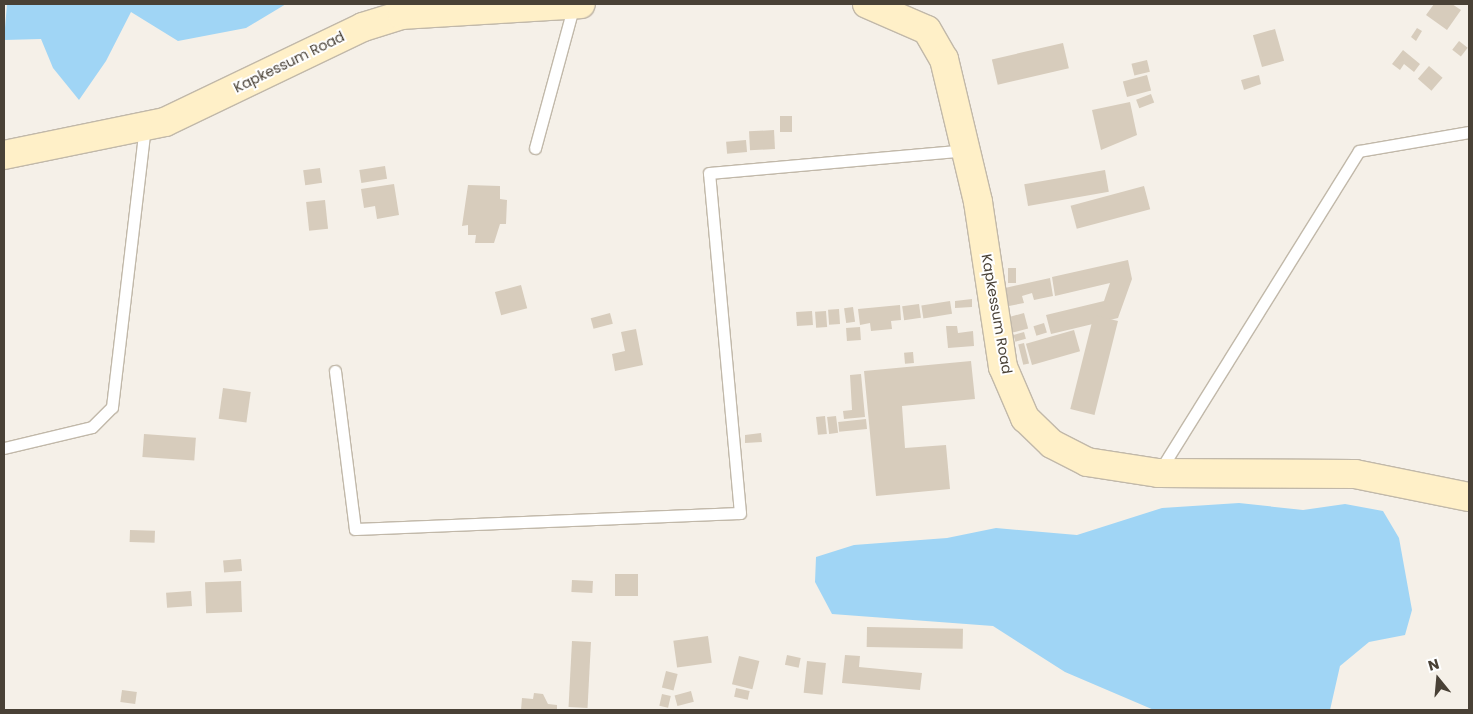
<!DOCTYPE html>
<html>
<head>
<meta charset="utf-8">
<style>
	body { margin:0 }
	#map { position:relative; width:1473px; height:714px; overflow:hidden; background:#f5f0e8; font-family:Poppins,sans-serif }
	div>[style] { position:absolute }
	.water>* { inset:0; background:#a0d5f5 }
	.building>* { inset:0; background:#d7ccbc; transform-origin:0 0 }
	.roads { filter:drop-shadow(1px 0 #c1b8a9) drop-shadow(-1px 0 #c1b8a9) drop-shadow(0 1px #c1b8a9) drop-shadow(0 -1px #c1b8a9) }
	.lane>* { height:11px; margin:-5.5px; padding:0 5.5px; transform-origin:5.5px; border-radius:5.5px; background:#fff }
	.secondary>* { height:28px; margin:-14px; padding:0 14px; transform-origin:14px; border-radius:14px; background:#fff0c8 }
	span { translate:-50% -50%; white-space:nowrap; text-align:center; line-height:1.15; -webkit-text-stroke:4px #fff; paint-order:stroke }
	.street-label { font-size:14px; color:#494136 }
	.frame { position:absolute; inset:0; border:5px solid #494136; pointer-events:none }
	.north { position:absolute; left:1413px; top:654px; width:50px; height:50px; -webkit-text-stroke:4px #fff; paint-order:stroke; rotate:343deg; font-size:14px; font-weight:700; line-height:20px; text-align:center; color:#494136 }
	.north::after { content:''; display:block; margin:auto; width:18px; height:22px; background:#494136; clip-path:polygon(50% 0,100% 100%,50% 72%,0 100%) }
</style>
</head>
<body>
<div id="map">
	<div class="water">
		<i style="clip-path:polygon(286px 4px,246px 28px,178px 41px,131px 12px,106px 61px,79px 100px,53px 68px,41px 39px,4px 40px,7px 4px)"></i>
		<i style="clip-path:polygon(1239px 503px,1303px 510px,1345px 504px,1383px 511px,1399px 538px,1412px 610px,1405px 635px,1369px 642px,1340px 666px,1330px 710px,1154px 710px,1065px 672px,993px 626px,832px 614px,815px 582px,816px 557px,854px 545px,947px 538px,996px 528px,1077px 535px,1162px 508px)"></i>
	</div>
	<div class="building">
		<i style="clip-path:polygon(1434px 4px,1452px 4px,1461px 10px,1447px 30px,1426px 15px)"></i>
		<i style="clip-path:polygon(1417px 28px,1422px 31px,1416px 41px,1411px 37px)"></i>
		<i style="left:1275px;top:29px;width:33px;height:23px;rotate:74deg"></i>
		<i style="left:1459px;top:41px;width:11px;height:11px;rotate:38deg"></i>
		<i style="left:1063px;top:43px;width:26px;height:73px;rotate:77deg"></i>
		<i style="clip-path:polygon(1403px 50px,1420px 64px,1414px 72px,1404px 64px,1400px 70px,1392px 64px)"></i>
		<i style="left:1147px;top:60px;width:12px;height:16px;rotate:76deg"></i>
		<i style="left:1429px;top:66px;width:18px;height:17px;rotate:41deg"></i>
		<i style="left:1147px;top:75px;width:16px;height:25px;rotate:75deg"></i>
		<i style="clip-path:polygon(1259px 75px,1261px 84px,1244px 90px,1241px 80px)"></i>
		<i style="left:1151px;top:94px;width:9px;height:16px;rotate:69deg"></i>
		<i style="clip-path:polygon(1130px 102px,1137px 135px,1101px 150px,1092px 110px)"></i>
		<i style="left:780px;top:116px;width:12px;height:16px"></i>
		<i style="left:774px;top:130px;width:19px;height:25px;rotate:87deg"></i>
		<i style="left:746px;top:140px;width:12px;height:20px;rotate:85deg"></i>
		<i style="left:385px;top:166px;width:13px;height:26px;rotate:81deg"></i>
		<i style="left:320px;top:168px;width:15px;height:17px;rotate:82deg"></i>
		<i style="left:1105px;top:170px;width:22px;height:82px;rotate:80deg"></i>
		<i style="clip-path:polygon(394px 184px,399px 215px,377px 219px,375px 206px,364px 208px,361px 189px)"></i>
		<i style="clip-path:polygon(468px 185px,500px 186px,500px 199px,507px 200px,506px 224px,500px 224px,494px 243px,475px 243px,476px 235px,468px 235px,468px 225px,462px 226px)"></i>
		<i style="left:1144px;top:186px;width:24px;height:76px;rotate:75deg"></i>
		<i style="left:325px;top:200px;width:29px;height:19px;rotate:84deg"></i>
		<i style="clip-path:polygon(1128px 260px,1132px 279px,1118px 318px,1051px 334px,1046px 315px,1104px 301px,1110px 283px,1055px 296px,1052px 277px)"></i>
		<i style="left:1008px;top:268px;width:8px;height:15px"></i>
		<i style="clip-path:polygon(1050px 278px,1053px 296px,1034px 300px,1032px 293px,1022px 296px,1024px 303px,1009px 306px,1005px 288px)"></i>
		<i style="left:521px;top:285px;width:24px;height:27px;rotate:75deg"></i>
		<i style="clip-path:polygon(972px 299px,972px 307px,955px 308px,955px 301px)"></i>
		<i style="left:950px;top:301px;width:13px;height:29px;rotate:81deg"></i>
		<i style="left:919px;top:304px;width:14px;height:17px;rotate:82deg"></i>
		<i style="clip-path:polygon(900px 305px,901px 320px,891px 321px,892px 329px,871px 331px,870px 323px,860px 325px,858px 309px)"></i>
		<i style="left:853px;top:307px;width:15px;height:9px;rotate:82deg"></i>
		<i style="left:839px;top:309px;width:15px;height:11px;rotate:86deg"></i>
		<i style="left:812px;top:311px;width:14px;height:16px;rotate:86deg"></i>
		<i style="left:826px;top:311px;width:16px;height:11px;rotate:86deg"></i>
		<i style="left:610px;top:313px;width:11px;height:20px;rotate:75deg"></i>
		<i style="left:1024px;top:313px;width:16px;height:18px;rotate:75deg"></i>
		<i style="left:1118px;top:321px;width:97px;height:25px;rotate:104deg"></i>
		<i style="left:1044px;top:323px;width:10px;height:11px;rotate:73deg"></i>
		<i style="clip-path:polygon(946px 326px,957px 326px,958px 333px,973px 331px,974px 346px,948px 348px)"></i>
		<i style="left:860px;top:327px;width:13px;height:14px;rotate:86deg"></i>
		<i style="clip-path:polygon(636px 329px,643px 365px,615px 371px,612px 354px,625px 351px,621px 332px)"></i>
		<i style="left:1074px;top:330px;width:22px;height:50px;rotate:74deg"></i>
		<i style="left:1024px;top:332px;width:7px;height:11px;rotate:74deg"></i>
		<i style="left:1024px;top:343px;width:21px;height:6px;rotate:76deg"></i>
		<i style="left:913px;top:352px;width:11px;height:9px;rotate:85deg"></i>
		<i style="clip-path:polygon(971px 361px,975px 399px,902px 406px,905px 448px,946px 445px,950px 489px,876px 496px,864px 371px)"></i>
		<i style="clip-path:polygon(861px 374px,865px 417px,844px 419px,843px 411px,852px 410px,850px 375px)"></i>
		<i style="left:223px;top:388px;width:28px;height:31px;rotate:8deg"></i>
		<i style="left:825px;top:416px;width:18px;height:9px;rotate:84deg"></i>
		<i style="left:836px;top:416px;width:17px;height:9px;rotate:83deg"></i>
		<i style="left:866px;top:419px;width:10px;height:28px;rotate:84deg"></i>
		<i style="clip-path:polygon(761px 433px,762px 442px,745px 443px,745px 435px)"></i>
		<i style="left:144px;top:434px;width:52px;height:23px;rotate:4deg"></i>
		<i style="left:130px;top:530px;width:25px;height:12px;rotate:2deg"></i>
		<i style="left:241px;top:559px;width:12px;height:18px;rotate:85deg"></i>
		<i style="left:615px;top:574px;width:23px;height:22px"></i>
		<i style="left:572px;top:580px;width:21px;height:12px;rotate:3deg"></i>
		<i style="left:241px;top:581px;width:31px;height:36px;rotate:88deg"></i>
		<i style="left:191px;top:591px;width:15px;height:25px;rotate:86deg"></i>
		<i style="left:867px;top:627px;width:96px;height:20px;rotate:1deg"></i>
		<i style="left:708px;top:636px;width:27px;height:35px;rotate:82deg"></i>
		<i style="left:572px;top:641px;width:19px;height:66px;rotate:3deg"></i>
		<i style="left:787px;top:655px;width:14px;height:10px;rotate:12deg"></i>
		<i style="clip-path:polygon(845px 655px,860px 656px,859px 667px,922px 673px,920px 690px,842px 683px)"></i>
		<i style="left:739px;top:656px;width:21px;height:29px;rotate:14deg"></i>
		<i style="left:807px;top:661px;width:19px;height:32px;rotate:6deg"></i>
		<i style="left:666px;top:671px;width:12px;height:17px;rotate:14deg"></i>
		<i style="left:736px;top:688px;width:14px;height:9px;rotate:12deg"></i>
		<i style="left:122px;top:690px;width:15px;height:12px;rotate:8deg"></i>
		<i style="left:691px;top:691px;width:11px;height:17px;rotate:75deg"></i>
		<i style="clip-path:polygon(534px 693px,543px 694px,548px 704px,557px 705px,557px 710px,521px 710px,522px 698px,533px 699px)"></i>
		<i style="left:662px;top:694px;width:9px;height:12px;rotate:13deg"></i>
	</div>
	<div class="roads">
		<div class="lane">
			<i style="left:535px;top:148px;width:149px;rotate:-74.8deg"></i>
			<i style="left:335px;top:371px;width:159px;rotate:82.8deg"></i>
			<i style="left:355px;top:529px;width:385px;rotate:-2.4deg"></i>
			<i style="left:740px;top:513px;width:341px;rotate:-95.2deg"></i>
			<i style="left:709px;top:173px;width:257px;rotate:-5.1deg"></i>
			<i style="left:4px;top:448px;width:90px;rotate:-13.4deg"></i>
			<i style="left:92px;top:427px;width:28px;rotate:-45deg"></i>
			<i style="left:112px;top:407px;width:283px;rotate:-83.3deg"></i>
			<i style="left:1159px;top:472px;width:378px;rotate:-58.1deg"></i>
			<i style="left:1359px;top:151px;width:112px;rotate:-9.8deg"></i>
		</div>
		<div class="secondary">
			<i style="left:867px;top:4px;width:65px;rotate:23.4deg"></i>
			<i style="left:927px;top:30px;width:34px;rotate:60deg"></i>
			<i style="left:944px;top:59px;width:147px;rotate:76.6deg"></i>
			<i style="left:978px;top:202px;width:167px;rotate:81.4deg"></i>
			<i style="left:1003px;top:367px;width:56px;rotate:66.7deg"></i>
			<i style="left:1025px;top:418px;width:37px;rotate:44deg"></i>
			<i style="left:1052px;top:444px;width:39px;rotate:27deg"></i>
			<i style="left:1087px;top:462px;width:72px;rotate:8.8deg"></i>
			<i style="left:1158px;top:473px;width:197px;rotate:0.3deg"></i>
			<i style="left:1355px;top:474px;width:116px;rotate:11.4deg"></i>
			<i style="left:4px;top:155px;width:164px;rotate:-11.6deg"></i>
			<i style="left:165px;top:122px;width:220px;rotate:-25.6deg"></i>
			<i style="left:363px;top:27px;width:41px;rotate:-17.1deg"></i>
			<i style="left:402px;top:15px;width:179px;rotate:-3.5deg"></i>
		</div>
	</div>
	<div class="street-label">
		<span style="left:289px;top:62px;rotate:-26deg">Kapkessum Road</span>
		<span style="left:997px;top:314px;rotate:80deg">Kapkessum Road</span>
	</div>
	<div class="frame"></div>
	<div class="north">N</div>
</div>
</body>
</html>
